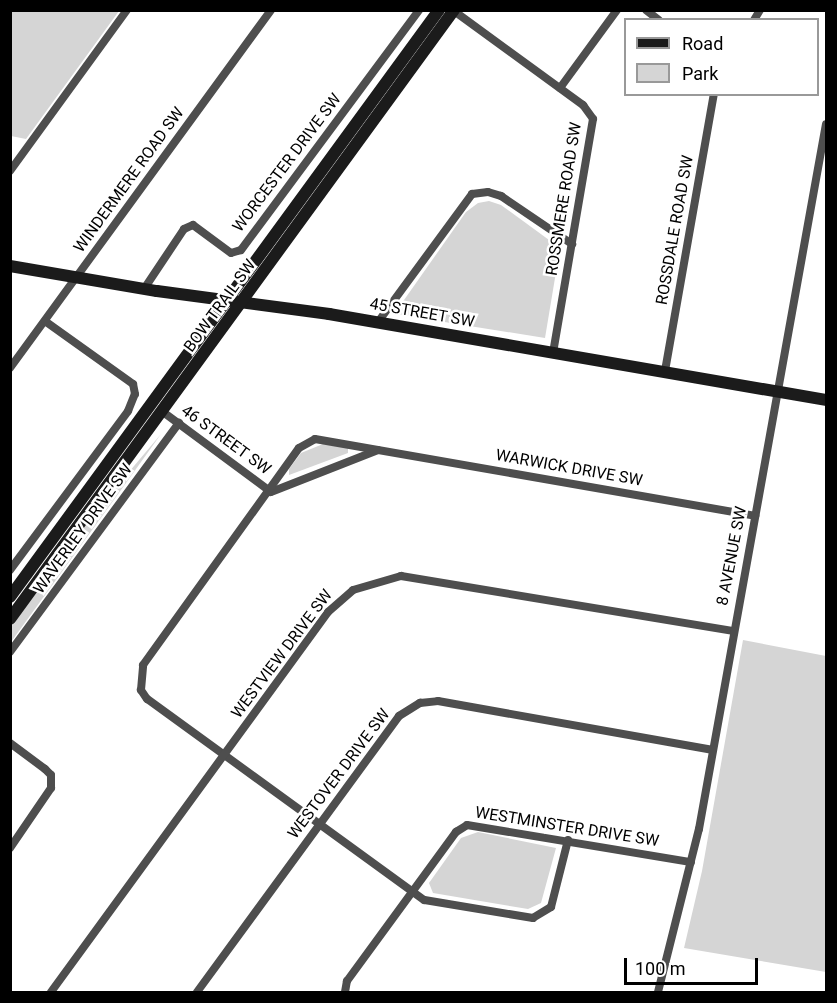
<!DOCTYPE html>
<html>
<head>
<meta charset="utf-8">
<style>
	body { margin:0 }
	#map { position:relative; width:837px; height:1003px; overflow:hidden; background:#fff; font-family:Roboto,sans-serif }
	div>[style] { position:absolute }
	.green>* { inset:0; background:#d5d5d5 }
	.street>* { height:8px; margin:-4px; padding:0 4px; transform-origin:4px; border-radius:4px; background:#4e4e4e }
	.secondary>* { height:12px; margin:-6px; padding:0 6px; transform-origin:6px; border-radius:6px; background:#1b1b1b }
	span { translate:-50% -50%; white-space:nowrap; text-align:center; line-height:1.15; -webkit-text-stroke:5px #fff; paint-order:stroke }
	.street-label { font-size:16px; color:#000 }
	.frame { position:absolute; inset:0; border:12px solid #000; pointer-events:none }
	.legend { position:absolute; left:624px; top:18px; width:195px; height:78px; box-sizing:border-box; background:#fff; border:2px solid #999; margin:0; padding:8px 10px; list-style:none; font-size:18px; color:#000 }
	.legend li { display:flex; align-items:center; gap:12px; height:30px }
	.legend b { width:30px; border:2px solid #999 }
	.scale { position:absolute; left:624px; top:958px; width:134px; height:27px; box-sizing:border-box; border:3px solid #000; border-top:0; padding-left:8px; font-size:18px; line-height:21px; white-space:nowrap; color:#000; -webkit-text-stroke:4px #fff; paint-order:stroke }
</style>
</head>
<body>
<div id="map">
	<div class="green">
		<i style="clip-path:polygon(10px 11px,119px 11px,26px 139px,11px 136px)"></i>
		<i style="clip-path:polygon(489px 201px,501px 205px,560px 248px,545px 338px,401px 315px,397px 310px,466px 212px,478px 203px)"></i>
		<i style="clip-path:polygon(161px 434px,121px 490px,11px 642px,11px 627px,86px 523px)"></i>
		<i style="clip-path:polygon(323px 444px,348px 448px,348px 453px,289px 475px,289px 469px,301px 453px)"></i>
		<i style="clip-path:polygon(743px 640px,826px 656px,826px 972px,684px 948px,702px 871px)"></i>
		<i style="clip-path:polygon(478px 832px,556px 848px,541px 903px,528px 909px,433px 893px,429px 883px,461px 838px)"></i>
	</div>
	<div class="street">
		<i style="left:646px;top:10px;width:16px;rotate:38deg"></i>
		<i style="left:454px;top:11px;width:160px;rotate:36.1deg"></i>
		<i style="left:583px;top:105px;width:17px;rotate:54deg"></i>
		<i style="left:593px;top:119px;width:236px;rotate:99.7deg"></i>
		<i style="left:754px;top:20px;width:12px;rotate:-59deg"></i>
		<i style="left:560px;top:88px;width:97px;rotate:-53.8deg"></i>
		<i style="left:10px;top:171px;width:199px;rotate:-54deg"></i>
		<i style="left:144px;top:289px;width:72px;rotate:-56.3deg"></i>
		<i style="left:184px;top:229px;width:10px;rotate:-24deg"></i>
		<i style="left:193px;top:225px;width:47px;rotate:36.4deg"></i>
		<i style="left:231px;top:253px;width:10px;rotate:-17deg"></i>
		<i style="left:241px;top:250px;width:299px;rotate:-53.4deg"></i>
		<i style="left:378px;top:322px;width:159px;rotate:-53.7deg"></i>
		<i style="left:472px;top:194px;width:16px;rotate:-7deg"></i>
		<i style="left:488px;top:192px;width:14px;rotate:17deg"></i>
		<i style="left:501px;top:196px;width:86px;rotate:34.1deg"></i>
		<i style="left:10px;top:368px;width:443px;rotate:-53.9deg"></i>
		<i style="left:665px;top:371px;width:281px;rotate:-80deg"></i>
		<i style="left:163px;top:412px;width:134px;rotate:36.5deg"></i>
		<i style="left:271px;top:492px;width:115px;rotate:-21.4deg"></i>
		<i style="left:10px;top:570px;width:198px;rotate:-53.4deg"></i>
		<i style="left:128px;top:411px;width:18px;rotate:-68deg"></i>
		<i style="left:135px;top:394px;width:10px;rotate:-101deg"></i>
		<i style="left:133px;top:384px;width:108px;rotate:-144.4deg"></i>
		<i style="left:10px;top:652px;width:285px;rotate:-53.6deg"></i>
		<i style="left:10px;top:743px;width:44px;rotate:36.6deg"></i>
		<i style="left:45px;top:769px;width:8px;rotate:45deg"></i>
		<i style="left:51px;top:775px;width:13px;rotate:90deg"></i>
		<i style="left:51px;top:788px;width:73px;rotate:124.3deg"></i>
		<i style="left:568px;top:840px;width:69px;rotate:104.2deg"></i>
		<i style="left:551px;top:907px;width:21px;rotate:149deg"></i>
		<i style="left:533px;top:918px;width:110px;rotate:-170.6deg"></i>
		<i style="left:424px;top:900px;width:342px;rotate:-144deg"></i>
		<i style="left:147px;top:699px;width:11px;rotate:-124deg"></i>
		<i style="left:141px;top:690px;width:25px;rotate:-85deg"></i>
		<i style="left:143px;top:665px;width:267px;rotate:-54.3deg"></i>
		<i style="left:299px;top:448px;width:18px;rotate:-29deg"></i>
		<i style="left:315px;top:439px;width:447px;rotate:9.9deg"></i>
		<i style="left:51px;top:992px;width:470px;rotate:-53.9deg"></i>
		<i style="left:328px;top:612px;width:33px;rotate:-41deg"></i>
		<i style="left:353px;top:590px;width:50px;rotate:-16.3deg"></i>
		<i style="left:401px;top:576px;width:336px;rotate:9.4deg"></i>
		<i style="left:197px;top:992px;width:342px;rotate:-53.8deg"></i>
		<i style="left:399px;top:716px;width:25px;rotate:-32deg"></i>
		<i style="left:420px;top:703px;width:18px;rotate:-6deg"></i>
		<i style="left:438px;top:701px;width:278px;rotate:10.1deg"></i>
		<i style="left:345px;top:992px;width:11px;rotate:-80deg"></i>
		<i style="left:347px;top:981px;width:185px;rotate:-53.8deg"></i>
		<i style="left:456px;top:832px;width:13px;rotate:-32deg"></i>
		<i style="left:467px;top:825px;width:227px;rotate:9.4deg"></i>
		<i style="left:658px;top:992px;width:168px;rotate:-75.9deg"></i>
		<i style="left:699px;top:829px;width:716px;rotate:-79.79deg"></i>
	</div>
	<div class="secondary">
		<i style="left:10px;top:266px;width:149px;rotate:9.7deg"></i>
		<i style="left:157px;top:291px;width:174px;rotate:7.6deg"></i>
		<i style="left:329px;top:314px;width:504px;rotate:9.82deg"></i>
		<i style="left:10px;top:597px;width:727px;rotate:-53.84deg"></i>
		<i style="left:10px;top:619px;width:754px;rotate:-53.91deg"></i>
	</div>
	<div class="street-label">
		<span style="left:287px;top:163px;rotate:-53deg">WORCESTER DRIVE SW</span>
		<span style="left:129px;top:180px;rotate:-54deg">WINDERMERE ROAD SW</span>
		<span style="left:564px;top:199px;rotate:-81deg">ROSSMERE ROAD SW</span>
		<span style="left:675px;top:230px;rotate:-80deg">ROSSDALE ROAD SW</span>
		<span style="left:220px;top:306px;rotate:-54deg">BOW TRAIL SW</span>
		<span style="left:422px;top:313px;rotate:10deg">45 STREET SW</span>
		<span style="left:226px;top:440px;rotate:36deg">46 STREET SW</span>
		<span style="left:569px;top:468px;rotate:10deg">WARWICK DRIVE SW</span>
		<span style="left:83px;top:529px;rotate:-54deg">WAVERLEY DRIVE SW</span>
		<span style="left:732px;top:556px;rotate:-79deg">8 AVENUE SW</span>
		<span style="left:282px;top:654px;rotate:-53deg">WESTVIEW DRIVE SW</span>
		<span style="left:339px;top:774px;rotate:-53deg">WESTOVER DRIVE SW</span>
		<span style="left:567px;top:827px;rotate:9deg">WESTMINSTER DRIVE SW</span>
	</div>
	<div class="frame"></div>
	<ul class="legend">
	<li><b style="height:8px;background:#1b1b1b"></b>Road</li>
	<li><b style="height:16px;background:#d5d5d5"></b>Park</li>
	</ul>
	<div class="scale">100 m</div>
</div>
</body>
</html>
